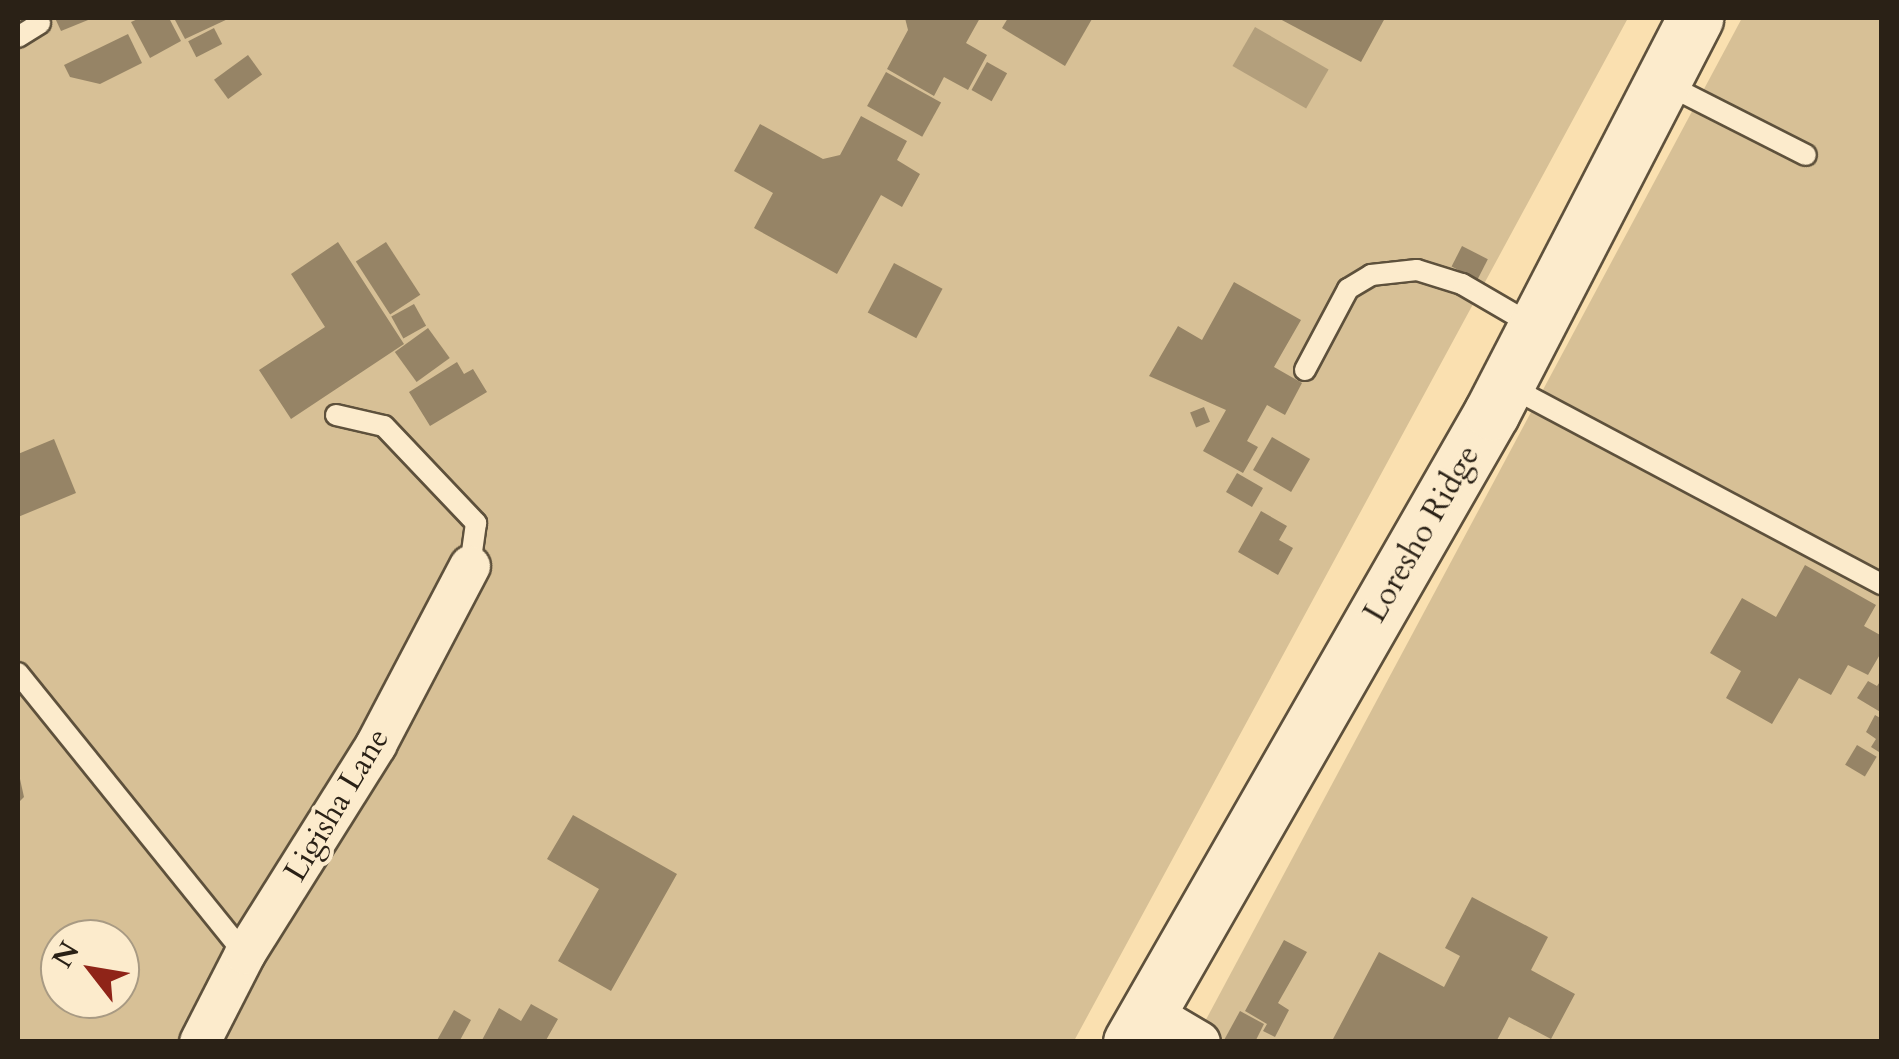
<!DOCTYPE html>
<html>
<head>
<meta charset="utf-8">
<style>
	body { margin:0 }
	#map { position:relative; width:1899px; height:1059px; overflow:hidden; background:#fae0b0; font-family:Cardo,serif }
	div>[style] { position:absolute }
	.green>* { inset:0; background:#d7c096 }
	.water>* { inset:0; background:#b39f7c; transform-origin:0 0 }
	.building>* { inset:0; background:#968466; transform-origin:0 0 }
	.roads { filter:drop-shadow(2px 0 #5e513c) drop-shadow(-2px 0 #5e513c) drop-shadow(0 2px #5e513c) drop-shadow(0 -2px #5e513c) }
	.service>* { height:20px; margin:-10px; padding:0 10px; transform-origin:10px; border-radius:10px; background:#fcebcc }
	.minor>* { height:40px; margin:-20px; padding:0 20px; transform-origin:20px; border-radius:20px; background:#fcebcc }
	.secondary>* { height:55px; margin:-27.5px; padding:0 27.5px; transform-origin:27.5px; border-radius:27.5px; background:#fcebcc }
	span { translate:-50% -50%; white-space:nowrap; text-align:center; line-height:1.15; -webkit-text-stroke:8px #fcebcc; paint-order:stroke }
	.street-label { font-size:32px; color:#2a2116 }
	.frame { position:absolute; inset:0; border:20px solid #2a2116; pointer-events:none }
	.north { position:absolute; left:40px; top:919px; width:100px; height:100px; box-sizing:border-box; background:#fcebcc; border:2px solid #a89a83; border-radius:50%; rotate:301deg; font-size:28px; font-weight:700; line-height:40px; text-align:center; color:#2a2116 }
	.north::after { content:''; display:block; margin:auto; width:35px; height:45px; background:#8f2418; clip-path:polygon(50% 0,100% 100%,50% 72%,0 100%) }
</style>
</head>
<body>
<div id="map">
	<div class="green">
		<i style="clip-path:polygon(evenodd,18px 18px,1628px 18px,1074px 1041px,18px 1041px,18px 18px,60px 939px,120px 939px,120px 999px,60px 999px,60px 939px)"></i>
		<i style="clip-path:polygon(1742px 18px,1881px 18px,1881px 1041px,1194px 1042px)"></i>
	</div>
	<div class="water">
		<i style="left:1255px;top:27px;width:85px;height:45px;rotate:30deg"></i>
	</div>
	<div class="building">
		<i style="clip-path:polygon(55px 18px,93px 18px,61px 31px)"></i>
		<i style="clip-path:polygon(140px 18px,169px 18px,181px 41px,150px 58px,131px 22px)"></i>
		<i style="clip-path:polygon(174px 18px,230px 18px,185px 39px)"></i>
		<i style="clip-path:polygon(905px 18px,980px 18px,966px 43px,987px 55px,968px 90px,944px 77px,934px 96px,887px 69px,908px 30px)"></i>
		<i style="clip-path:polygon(1008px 18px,1090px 18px,1092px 19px,1065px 66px,1002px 28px)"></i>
		<i style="clip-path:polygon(1278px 18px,1385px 18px,1361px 62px)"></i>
		<i style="left:214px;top:28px;width:18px;height:29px;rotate:63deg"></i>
		<i style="clip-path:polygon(128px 34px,142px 63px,100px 84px,70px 77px,64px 65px)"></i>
		<i style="left:248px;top:55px;width:24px;height:42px;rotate:54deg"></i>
		<i style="left:987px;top:62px;width:23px;height:32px;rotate:29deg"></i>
		<i style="left:886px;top:72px;width:63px;height:39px;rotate:29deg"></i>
		<i style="clip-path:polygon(861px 116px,907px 141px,897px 160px,920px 174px,902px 207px,881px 195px,837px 274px,754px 228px,773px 193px,734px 171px,760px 124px,823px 159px,840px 155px)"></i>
		<i style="clip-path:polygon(338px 242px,404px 344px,291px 419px,259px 370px,325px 327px,291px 274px)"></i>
		<i style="left:386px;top:242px;width:63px;height:36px;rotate:57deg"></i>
		<i style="left:1462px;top:246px;width:29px;height:23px;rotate:27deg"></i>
		<i style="left:894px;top:263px;width:55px;height:56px;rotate:28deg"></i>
		<i style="clip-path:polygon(1234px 282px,1301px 320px,1274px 367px,1302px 383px,1285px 415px,1267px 405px,1247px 441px,1258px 447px,1243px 473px,1203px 451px,1226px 410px,1149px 376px,1178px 326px,1202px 340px)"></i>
		<i style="left:414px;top:304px;width:25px;height:26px;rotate:61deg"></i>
		<i style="left:428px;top:328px;width:37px;height:41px;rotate:54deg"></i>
		<i style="clip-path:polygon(457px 362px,464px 374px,473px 369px,487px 392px,430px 426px,409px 392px)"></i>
		<i style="left:1204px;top:407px;width:16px;height:15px;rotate:68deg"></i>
		<i style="left:1272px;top:437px;width:44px;height:38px;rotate:30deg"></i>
		<i style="clip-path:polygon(54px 439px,76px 493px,18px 517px,18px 454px)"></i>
		<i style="left:1237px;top:473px;width:30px;height:22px;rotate:30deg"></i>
		<i style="clip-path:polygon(1261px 511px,1287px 526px,1279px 540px,1293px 548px,1278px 575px,1238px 552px)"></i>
		<i style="clip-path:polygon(1805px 565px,1876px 605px,1864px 626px,1882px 636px,1882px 651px,1868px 675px,1848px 665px,1831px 695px,1799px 678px,1772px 724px,1726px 698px,1741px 671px,1710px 653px,1742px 598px,1776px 617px)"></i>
		<i style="clip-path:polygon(1882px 679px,1882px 713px,1857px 698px,1868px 681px,1877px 686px)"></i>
		<i style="clip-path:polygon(1875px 715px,1882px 719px,1879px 752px,1871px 747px,1876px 739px,1866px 732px)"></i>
		<i style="left:1857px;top:745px;width:23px;height:23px;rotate:31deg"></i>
		<i style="clip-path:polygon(18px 770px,24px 797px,18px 803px)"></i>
		<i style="clip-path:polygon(573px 815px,677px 874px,611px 991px,558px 961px,599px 889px,547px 859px)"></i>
		<i style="clip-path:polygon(1472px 897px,1548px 937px,1531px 970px,1575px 994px,1551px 1039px,1509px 1017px,1496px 1042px,1333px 1039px,1379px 952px,1444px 987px,1460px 956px,1445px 948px)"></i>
		<i style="clip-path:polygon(1284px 940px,1307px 952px,1278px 1003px,1289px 1010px,1275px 1037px,1263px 1031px,1267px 1024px,1245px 1011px)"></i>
		<i style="clip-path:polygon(531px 1004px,558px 1019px,545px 1042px,481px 1042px,499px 1008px,521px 1021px)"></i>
		<i style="clip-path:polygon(454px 1010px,471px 1020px,459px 1042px,436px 1042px)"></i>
		<i style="clip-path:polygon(1240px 1011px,1264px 1024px,1255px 1042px,1223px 1042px)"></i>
	</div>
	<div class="roads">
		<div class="service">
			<i style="left:18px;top:37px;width:26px;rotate:-32deg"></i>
			<i style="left:1664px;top:83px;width:159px;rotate:26.9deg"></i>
			<i style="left:1305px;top:370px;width:92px;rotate:-62deg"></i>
			<i style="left:1348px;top:289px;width:27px;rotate:-31deg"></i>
			<i style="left:1371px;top:275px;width:46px;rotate:-6.2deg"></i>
			<i style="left:1417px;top:270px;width:47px;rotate:17.3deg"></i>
			<i style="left:1462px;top:284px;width:86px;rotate:30.2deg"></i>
			<i style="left:1507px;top:385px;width:425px;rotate:28deg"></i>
			<i style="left:336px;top:415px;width:49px;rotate:12.9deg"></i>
			<i style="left:384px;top:426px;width:134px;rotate:46.5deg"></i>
			<i style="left:476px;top:523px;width:43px;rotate:97.9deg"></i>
			<i style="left:18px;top:673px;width:361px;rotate:51.1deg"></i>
		</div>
		<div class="minor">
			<i style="left:1149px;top:1012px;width:59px;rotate:30.5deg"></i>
			<i style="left:200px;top:1042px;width:99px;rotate:-62.9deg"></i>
			<i style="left:245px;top:954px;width:247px;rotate:-57.9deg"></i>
			<i style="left:376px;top:745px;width:202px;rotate:-62.3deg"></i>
		</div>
		<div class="secondary">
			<i style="left:1131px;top:1042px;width:726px;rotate:-60.19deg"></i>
			<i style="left:1492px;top:412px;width:443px;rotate:-62.7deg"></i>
		</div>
	</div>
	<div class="street-label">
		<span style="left:1422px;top:534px;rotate:-60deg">Loresho Ridge</span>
		<span style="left:337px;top:805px;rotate:-59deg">Ligisha Lane</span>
	</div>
	<div class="frame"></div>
	<div class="north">N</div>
</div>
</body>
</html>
